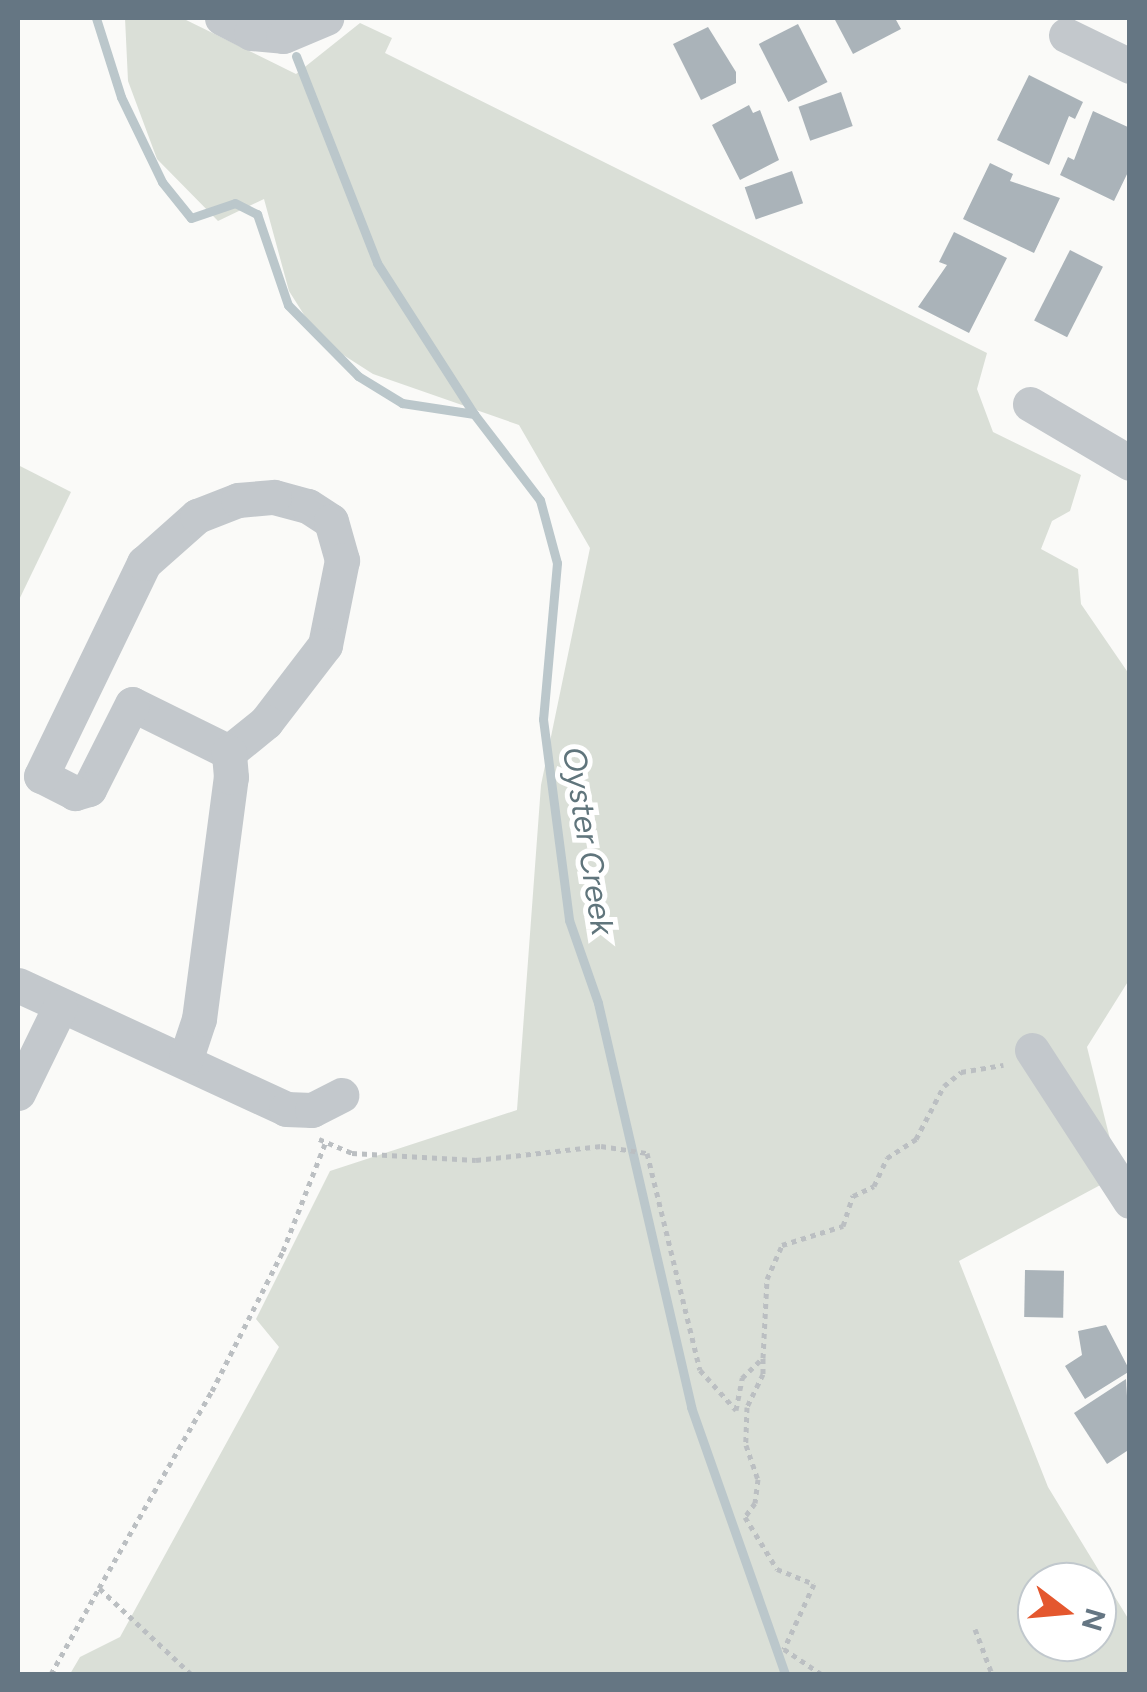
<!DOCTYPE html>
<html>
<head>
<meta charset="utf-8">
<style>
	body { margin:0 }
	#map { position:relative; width:1147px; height:1692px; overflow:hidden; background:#fafaf8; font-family:Figtree,sans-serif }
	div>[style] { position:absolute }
	.green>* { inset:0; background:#dadfd7 }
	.stream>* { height:9px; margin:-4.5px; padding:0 4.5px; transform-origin:4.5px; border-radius:4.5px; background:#bbc7cb }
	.building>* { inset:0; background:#aab3b9; transform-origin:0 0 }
	.path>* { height:5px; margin-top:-2.5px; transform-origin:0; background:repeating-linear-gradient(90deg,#bbbfc2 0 5px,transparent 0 10px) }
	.minor>* { height:35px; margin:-17.5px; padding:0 17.5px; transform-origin:17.5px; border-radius:17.5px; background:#c3c8cc }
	span { translate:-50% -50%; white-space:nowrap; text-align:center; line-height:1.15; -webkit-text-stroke:10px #fff; paint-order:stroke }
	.water-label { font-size:32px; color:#60757c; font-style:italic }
	.frame { position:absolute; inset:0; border:20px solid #657683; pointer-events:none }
	.north { position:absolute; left:1017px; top:1562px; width:100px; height:100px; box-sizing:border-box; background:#fff; border:2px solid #c1c8cd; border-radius:50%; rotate:106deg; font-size:28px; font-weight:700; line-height:40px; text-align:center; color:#657683 }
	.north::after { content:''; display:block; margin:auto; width:35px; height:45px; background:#e4572e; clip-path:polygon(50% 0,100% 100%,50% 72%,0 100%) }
</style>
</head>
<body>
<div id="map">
	<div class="green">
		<i style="clip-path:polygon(evenodd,125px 18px,182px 18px,296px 74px,360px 23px,392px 38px,385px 53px,987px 353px,977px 389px,993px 432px,1081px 475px,1070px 511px,1052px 521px,1041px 549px,1078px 569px,1081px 604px,1129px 674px,1129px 980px,1087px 1047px,1119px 1175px,959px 1261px,1048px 1487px,1129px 1620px,1129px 1674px,70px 1674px,80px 1657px,120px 1637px,279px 1347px,256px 1319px,330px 1171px,517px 1110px,541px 785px,590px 548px,519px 425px,373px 374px,320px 340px,289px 291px,264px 199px,218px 221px,157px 159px,128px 81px,125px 18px,1037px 1582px,1097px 1582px,1097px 1642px,1037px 1642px,1037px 1582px)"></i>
		<i style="clip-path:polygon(18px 465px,71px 492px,18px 602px)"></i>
	</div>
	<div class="stream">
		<i style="left:96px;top:18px;width:83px;rotate:72.4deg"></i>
		<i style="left:121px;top:97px;width:94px;rotate:64.2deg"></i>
		<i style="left:162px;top:182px;width:46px;rotate:51.1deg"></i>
		<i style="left:191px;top:218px;width:46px;rotate:-18.8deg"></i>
		<i style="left:235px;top:203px;width:25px;rotate:27deg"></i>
		<i style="left:257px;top:214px;width:96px;rotate:71.2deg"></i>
		<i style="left:288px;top:305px;width:100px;rotate:45.4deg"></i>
		<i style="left:358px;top:376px;width:52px;rotate:31.5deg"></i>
		<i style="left:402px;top:403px;width:73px;rotate:8.7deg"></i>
		<i style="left:296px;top:56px;width:222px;rotate:68.6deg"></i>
		<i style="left:377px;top:263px;width:179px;rotate:57.3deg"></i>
		<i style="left:474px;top:414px;width:108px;rotate:52.5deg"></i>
		<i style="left:540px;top:500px;width:65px;rotate:74.9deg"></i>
		<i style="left:557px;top:563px;width:157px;rotate:95.1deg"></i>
		<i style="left:543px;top:719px;width:203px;rotate:82.6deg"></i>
		<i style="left:569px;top:920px;width:88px;rotate:70.7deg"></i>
		<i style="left:598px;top:1003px;width:415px;rotate:77deg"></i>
		<i style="left:691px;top:1407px;width:283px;rotate:70.6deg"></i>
	</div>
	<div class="building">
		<i style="clip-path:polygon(834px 18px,895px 18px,901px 29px,853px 54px)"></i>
		<i style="left:798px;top:24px;width:65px;height:44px;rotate:63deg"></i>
		<i style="clip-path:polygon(708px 27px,736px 72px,736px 83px,701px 100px,673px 44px)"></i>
		<i style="clip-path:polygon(1029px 75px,1083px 102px,1075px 119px,1069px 116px,1049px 165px,997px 140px)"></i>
		<i style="left:841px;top:92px;width:36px;height:45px;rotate:71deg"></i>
		<i style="clip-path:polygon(749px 105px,753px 113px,760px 110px,779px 160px,740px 180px,712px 125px)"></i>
		<i style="clip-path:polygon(1093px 111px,1130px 128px,1130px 168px,1114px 201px,1060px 175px,1068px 157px,1074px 160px)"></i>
		<i style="clip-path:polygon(990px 163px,1013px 174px,1010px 181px,1060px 198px,1034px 253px,963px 219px)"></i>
		<i style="left:792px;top:171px;width:34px;height:50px;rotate:71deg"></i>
		<i style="clip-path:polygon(954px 232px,1007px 258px,969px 333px,918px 307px,947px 265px,939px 262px)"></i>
		<i style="left:1070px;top:250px;width:37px;height:79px;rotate:27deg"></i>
		<i style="left:1025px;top:1270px;width:39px;height:47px;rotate:1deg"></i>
		<i style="clip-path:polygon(1106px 1325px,1130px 1371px,1085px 1399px,1065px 1366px,1082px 1355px,1078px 1331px)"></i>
		<i style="clip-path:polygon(1126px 1379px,1130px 1449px,1107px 1464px,1074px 1413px)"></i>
	</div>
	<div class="path">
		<i style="left:319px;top:1139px;width:36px;rotate:23deg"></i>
		<i style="left:352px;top:1153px;width:124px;rotate:3.2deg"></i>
		<i style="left:476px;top:1160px;width:126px;rotate:-6.4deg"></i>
		<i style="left:601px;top:1146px;width:47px;rotate:8.7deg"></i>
		<i style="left:647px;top:1153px;width:223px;rotate:76.3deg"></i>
		<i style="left:700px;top:1370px;width:54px;rotate:48deg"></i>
		<i style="left:736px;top:1410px;width:33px;rotate:-79deg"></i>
		<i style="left:742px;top:1378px;width:29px;rotate:-44deg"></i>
		<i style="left:763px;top:1358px;width:79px;rotate:-87.1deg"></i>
		<i style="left:767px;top:1279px;width:37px;rotate:-66deg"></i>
		<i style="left:782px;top:1245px;width:64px;rotate:-17.3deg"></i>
		<i style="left:843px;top:1226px;width:32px;rotate:-72deg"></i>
		<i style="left:853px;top:1196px;width:23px;rotate:-25deg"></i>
		<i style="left:874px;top:1186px;width:31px;rotate:-65deg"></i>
		<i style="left:887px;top:1158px;width:35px;rotate:-33deg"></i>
		<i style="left:916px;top:1139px;width:60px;rotate:-62.2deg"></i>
		<i style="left:944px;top:1086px;width:22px;rotate:-39deg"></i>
		<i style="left:961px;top:1072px;width:43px;rotate:-9.5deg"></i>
		<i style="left:763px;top:1358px;width:16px;rotate:90deg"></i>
		<i style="left:763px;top:1374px;width:37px;rotate:116deg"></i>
		<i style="left:747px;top:1407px;width:38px;rotate:92deg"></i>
		<i style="left:746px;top:1445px;width:36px;rotate:71deg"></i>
		<i style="left:758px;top:1479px;width:24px;rotate:97deg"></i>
		<i style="left:755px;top:1503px;width:17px;rotate:126deg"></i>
		<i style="left:745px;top:1517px;width:61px;rotate:58.4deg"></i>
		<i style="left:777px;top:1569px;width:40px;rotate:22deg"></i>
		<i style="left:814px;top:1584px;width:72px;rotate:114.8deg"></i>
		<i style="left:784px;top:1649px;width:45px;rotate:34deg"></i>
		<i style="left:975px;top:1629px;width:48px;rotate:69.3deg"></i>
		<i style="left:51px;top:1674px;width:98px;rotate:-60.8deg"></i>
		<i style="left:191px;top:1674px;width:126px;rotate:-136.9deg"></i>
		<i style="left:99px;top:1588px;width:227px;rotate:-60.2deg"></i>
		<i style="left:212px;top:1391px;width:157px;rotate:-63.1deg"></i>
		<i style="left:283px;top:1251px;width:115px;rotate:-68.6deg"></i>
	</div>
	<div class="minor">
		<i style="left:222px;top:18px;width:33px;rotate:27deg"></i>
		<i style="left:251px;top:33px;width:32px;rotate:5deg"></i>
		<i style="left:283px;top:36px;width:47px;rotate:-22.7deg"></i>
		<i style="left:1066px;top:35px;width:71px;rotate:25.8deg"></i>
		<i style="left:1030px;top:404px;width:116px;rotate:30.5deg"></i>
		<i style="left:274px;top:497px;width:35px;rotate:15deg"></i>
		<i style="left:308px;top:506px;width:27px;rotate:33deg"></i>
		<i style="left:331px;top:521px;width:41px;rotate:74.2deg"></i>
		<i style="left:342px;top:560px;width:87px;rotate:101.3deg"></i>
		<i style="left:325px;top:645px;width:97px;rotate:127.5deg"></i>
		<i style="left:266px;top:722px;width:48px;rotate:141deg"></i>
		<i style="left:229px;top:752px;width:108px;rotate:-153.7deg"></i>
		<i style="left:132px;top:704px;width:95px;rotate:116.8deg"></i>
		<i style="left:89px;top:789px;width:15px;rotate:164deg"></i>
		<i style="left:75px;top:793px;width:38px;rotate:-153deg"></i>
		<i style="left:41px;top:776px;width:237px;rotate:-64.2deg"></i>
		<i style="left:144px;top:563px;width:71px;rotate:-41.6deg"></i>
		<i style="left:197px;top:516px;width:44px;rotate:-21.3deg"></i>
		<i style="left:238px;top:500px;width:36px;rotate:-5deg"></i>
		<i style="left:18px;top:985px;width:295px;rotate:24.8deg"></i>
		<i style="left:286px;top:1109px;width:26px;rotate:2deg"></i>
		<i style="left:312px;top:1110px;width:33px;rotate:-27deg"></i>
		<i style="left:1032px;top:1050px;width:180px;rotate:57deg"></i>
		<i style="left:186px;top:1058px;width:41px;rotate:-71.6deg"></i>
		<i style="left:199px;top:1019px;width:244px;rotate:-82.5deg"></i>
		<i style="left:231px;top:777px;width:25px;rotate:-95deg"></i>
		<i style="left:18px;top:1093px;width:96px;rotate:-64deg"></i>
	</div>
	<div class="water-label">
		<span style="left:588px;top:841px;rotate:81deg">Oyster Creek</span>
	</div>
	<div class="frame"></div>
	<div class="north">N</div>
</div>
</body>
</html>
